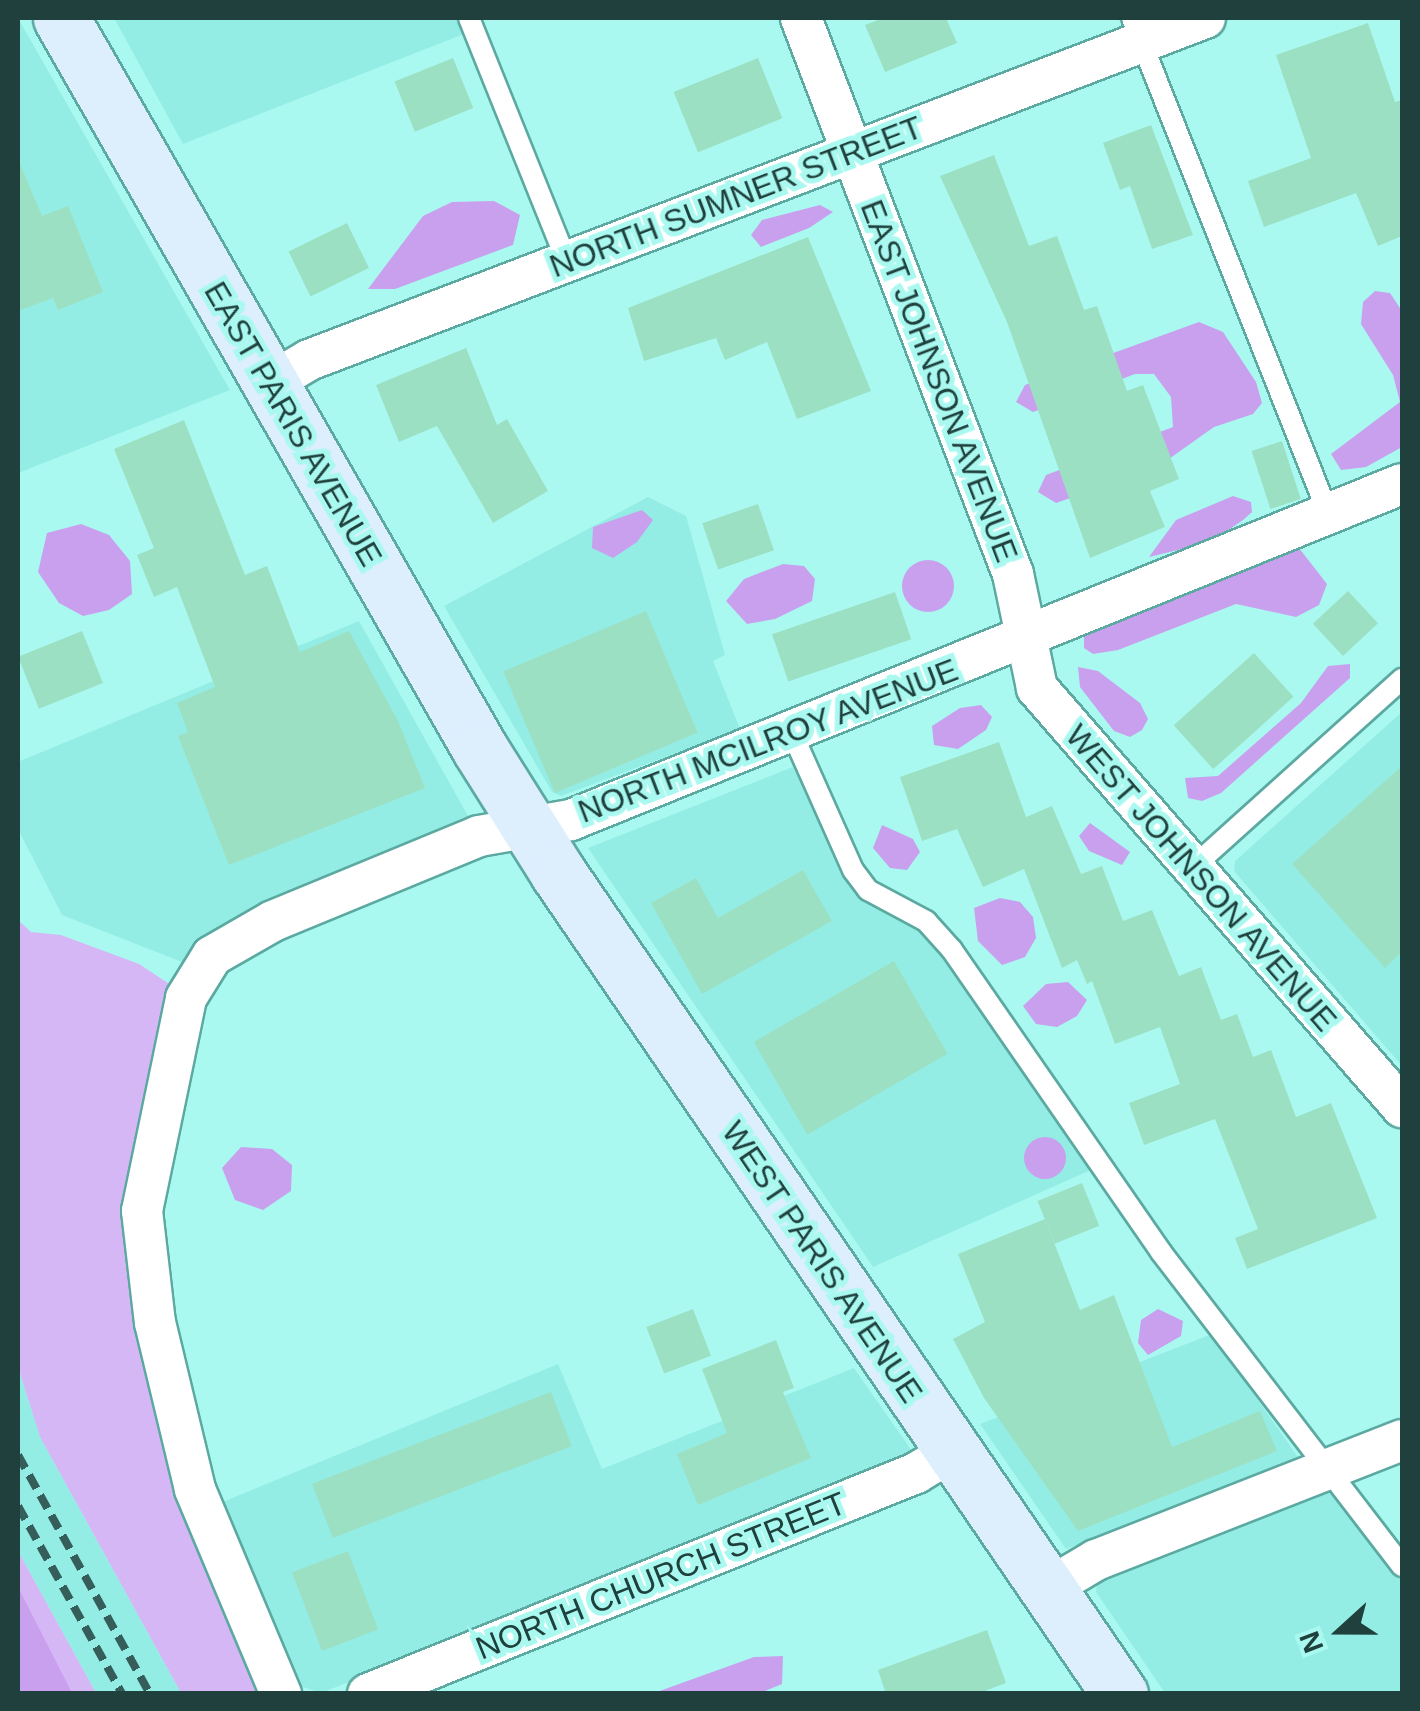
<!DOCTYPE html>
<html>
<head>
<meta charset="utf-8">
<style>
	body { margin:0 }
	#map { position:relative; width:1420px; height:1711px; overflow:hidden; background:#aaf9f0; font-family:Arial,sans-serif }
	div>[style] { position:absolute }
	.built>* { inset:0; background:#94ede4 }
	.green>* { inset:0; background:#d6b7f6 }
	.forest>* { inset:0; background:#c8a0ee }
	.round { border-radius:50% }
	.building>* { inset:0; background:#9ce0c4; transform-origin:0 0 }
	.roads { filter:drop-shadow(2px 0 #5ba9a1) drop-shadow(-2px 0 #5ba9a1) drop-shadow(0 2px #5ba9a1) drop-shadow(0 -2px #5ba9a1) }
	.lane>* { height:20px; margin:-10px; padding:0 10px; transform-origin:10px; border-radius:10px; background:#fff }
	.street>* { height:40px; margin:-20px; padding:0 20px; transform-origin:20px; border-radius:20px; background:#fff }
	.secondary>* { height:55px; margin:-27.5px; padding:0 27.5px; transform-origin:27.5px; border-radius:27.5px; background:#ddeefd }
	.rail>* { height:8px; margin-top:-4px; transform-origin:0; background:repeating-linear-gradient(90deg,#355e5a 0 15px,transparent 0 23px) }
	span { translate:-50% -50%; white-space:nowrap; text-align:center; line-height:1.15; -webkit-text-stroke:10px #aaf9f0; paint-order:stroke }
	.street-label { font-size:32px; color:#1f403d }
	.frame { position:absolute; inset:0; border:20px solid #1f403d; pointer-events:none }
	.north { position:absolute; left:1290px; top:1581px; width:100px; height:100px; -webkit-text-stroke:8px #aaf9f0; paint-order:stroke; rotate:249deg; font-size:28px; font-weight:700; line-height:40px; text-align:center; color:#1f403d }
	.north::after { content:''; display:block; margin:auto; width:35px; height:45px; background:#1f403d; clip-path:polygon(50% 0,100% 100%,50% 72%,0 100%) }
</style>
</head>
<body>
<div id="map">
	<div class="built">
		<i style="clip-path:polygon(18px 18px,230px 390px,18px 473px)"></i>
		<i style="clip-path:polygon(114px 18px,460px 18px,469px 32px,183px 144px)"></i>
		<i style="clip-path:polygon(648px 497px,686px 516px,725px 655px,713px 661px,740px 729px,561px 796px,552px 792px,444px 606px)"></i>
		<i style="clip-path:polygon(359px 621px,468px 816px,258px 907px,182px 962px,62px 915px,18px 829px,20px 761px)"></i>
		<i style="clip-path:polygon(1402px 712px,1402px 1066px,1234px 871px,1235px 861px)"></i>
		<i style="clip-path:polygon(793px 767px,851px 881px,869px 903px,920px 927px,946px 956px,1091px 1170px,873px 1267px,588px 848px)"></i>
		<i style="clip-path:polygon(1212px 1334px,1300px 1460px,1066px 1549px,980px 1424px)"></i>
		<i style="clip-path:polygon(558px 1364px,602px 1469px,854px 1368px,912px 1451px,901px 1465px,321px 1693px,291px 1683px,215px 1505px)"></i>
		<i style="clip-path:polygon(18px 1367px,40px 1437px,181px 1693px,96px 1693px,18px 1551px)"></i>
		<i style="clip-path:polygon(1330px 1491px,1402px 1578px,1402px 1693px,1165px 1693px,1096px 1592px,1097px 1584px)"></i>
	</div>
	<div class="green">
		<i style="clip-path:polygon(18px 920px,31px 932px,61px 935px,139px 964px,171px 985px,136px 1138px,134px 1176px,267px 1693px,181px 1693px,40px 1437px,18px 1367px)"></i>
		<i style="clip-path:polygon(18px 1551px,96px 1693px,18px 1693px)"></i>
	</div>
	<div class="forest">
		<i style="clip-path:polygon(494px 201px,520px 215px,513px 245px,395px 289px,368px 289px,423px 216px,452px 202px)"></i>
		<i style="clip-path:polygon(820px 205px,833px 212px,809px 228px,761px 247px,751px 235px,762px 220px)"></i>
		<i style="clip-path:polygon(1375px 291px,1390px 293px,1402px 311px,1402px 447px,1366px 467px,1341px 470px,1331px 454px,1400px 402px,1393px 375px,1361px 324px,1363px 302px)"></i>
		<i style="clip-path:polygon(1199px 322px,1223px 332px,1256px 382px,1262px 403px,1253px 414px,1214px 427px,1166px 461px,1079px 495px,1056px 503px,1038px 492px,1046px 475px,1173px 427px,1171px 397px,1154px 374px,1135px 374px,1033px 412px,1016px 402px,1025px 385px)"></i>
		<i style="clip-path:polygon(1233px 496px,1251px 502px,1252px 512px,1243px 520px,1211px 542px,1149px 557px,1176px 520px)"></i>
		<i style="clip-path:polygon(642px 510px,653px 520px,637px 542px,613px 558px,592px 548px,593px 527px)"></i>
		<i style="clip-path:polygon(81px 524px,109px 535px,130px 561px,132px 594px,109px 610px,83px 616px,59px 603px,38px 572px,47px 533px)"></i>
		<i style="clip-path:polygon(1299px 548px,1327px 584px,1319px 605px,1296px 617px,1236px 604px,1118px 650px,1093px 654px,1084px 648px,1084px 632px)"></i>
		<i class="round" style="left:902px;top:560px;width:52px;height:52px"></i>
		<i style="clip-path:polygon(783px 564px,804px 566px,815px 579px,812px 601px,775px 619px,747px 624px,726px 601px,744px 579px)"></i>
		<i style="clip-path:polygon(1350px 664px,1350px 678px,1221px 793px,1202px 801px,1188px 798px,1185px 778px,1218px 776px,1301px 703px,1328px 666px)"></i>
		<i style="clip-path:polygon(1078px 667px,1098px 671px,1140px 703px,1148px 719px,1142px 730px,1130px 737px,1114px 731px,1080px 687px)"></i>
		<i style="clip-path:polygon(981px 705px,992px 717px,986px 730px,958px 749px,934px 745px,932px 726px,960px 708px)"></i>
		<i style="clip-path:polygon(1090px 823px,1130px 852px,1122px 865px,1089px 851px,1079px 836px)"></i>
		<i style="clip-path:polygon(882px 825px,913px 839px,920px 852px,907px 870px,890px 868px,873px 848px)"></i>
		<i style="clip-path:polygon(1000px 898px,1020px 902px,1033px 917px,1036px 938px,1025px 957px,1002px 965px,978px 941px,974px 908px)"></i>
		<i style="clip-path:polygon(1068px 982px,1087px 1000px,1077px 1016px,1057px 1027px,1036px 1024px,1023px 1006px,1046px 984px)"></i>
		<i class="round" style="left:1024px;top:1137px;width:42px;height:42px"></i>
		<i style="clip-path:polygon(241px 1147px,272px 1149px,292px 1165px,291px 1191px,263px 1210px,235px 1200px,222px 1168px)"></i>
		<i style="clip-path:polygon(1158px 1309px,1183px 1321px,1181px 1336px,1148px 1355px,1138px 1343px,1141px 1320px)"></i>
		<i style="clip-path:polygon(18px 1587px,72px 1693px,18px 1693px)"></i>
		<i style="clip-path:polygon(783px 1656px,782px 1684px,760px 1693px,654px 1693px,754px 1657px)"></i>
	</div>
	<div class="building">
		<i style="clip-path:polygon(883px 18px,946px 18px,957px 43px,885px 72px,865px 25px)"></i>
		<i style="clip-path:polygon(1368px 23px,1395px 102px,1402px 100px,1402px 236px,1378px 246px,1356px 193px,1264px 227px,1248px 181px,1311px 158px,1276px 55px)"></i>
		<i style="left:453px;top:58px;width:54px;height:63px;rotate:68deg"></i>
		<i style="left:758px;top:58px;width:65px;height:91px;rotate:68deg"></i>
		<i style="clip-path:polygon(1151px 125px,1193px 235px,1152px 249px,1130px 186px,1120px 190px,1103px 143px)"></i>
		<i style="clip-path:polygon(994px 155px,1029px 246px,1057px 236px,1084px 310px,1097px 306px,1127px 391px,1143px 385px,1179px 479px,1150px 491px,1165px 527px,1090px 558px,1007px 322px,940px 176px)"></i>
		<i style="clip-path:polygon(18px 159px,42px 216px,68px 206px,103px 292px,58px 310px,53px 298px,18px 311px)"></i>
		<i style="left:347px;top:223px;width:50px;height:65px;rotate:64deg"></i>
		<i style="clip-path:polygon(808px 237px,871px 391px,797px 419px,767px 342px,725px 360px,716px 338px,644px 361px,628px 308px)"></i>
		<i style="clip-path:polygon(466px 348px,497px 425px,507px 419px,548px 491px,493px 523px,437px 426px,399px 442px,376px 385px)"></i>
		<i style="clip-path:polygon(184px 420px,245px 575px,267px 566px,300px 652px,349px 631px,398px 721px,425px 788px,229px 865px,178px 736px,188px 732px,177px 703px,215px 687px,177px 587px,154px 597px,137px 555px,154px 548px,114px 449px)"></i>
		<i style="left:1282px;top:441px;width:61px;height:32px;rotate:72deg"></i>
		<i style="left:758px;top:504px;width:49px;height:59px;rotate:71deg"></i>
		<i style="left:1348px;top:591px;width:44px;height:48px;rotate:47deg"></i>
		<i style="left:895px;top:592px;width:50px;height:130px;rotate:71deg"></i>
		<i style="left:646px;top:611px;width:132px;height:155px;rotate:67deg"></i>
		<i style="left:82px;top:631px;width:56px;height:69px;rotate:68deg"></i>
		<i style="left:1254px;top:653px;width:59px;height:108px;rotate:48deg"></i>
		<i style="clip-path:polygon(999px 742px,1026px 817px,1052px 806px,1081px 874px,1102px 866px,1123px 921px,1152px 910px,1179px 976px,1201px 967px,1221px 1020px,1237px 1014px,1253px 1057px,1271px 1050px,1296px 1117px,1331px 1103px,1377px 1218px,1247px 1269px,1235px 1238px,1258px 1229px,1215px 1119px,1144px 1145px,1129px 1103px,1180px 1084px,1160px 1027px,1115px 1044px,1092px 981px,1087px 984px,1077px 960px,1062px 968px,1024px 869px,983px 887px,957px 829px,922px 841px,900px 777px)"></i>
		<i style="clip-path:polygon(1402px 766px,1402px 952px,1385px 968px,1292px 864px)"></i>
		<i style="clip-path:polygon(803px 870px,832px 921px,702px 994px,651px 903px,696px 878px,718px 918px)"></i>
		<i style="left:894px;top:961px;width:107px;height:162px;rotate:60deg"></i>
		<i style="left:1082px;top:1183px;width:46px;height:48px;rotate:68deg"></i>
		<i style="clip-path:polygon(1045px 1219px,1080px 1310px,1114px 1295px,1172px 1447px,1260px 1411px,1277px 1451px,1078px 1531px,984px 1398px,953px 1339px,985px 1322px,958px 1254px)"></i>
		<i style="left:693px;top:1309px;width:50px;height:50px;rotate:69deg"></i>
		<i style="clip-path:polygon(776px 1340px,794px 1388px,783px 1392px,811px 1458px,698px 1505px,677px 1454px,727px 1433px,702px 1369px)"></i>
		<i style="left:551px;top:1392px;width:58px;height:256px;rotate:69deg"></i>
		<i style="left:348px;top:1551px;width:84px;height:60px;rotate:69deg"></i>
		<i style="clip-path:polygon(987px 1630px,1006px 1683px,977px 1694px,886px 1694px,878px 1670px)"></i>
	</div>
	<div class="roads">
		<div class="lane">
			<i style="left:469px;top:18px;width:263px;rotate:68.1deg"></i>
			<i style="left:1132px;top:18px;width:532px;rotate:68.4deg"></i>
			<i style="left:792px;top:733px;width:150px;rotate:66deg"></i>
			<i style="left:853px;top:870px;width:25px;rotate:53deg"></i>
			<i style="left:868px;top:890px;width:66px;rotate:28.1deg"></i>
			<i style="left:926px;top:921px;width:39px;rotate:48deg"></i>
			<i style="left:952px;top:950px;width:367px;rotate:55.3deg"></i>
			<i style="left:1161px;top:1252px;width:396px;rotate:52.5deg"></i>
			<i style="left:1192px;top:868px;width:283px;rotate:-42deg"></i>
		</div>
		<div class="street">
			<i style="left:801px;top:18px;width:595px;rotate:69.13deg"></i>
			<i style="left:1013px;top:574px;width:116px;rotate:78.1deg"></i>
			<i style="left:1037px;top:688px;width:556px;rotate:48.94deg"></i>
			<i style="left:270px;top:383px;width:45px;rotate:-30.5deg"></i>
			<i style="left:309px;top:360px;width:959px;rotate:-20.89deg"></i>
			<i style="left:1047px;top:1589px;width:57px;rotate:-30.6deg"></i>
			<i style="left:1096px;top:1560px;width:329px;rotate:-21.4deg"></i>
			<i style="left:281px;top:1694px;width:222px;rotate:-112.8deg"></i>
			<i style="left:195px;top:1489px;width:171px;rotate:-103.5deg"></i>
			<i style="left:155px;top:1323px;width:113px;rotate:-96.6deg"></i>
			<i style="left:142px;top:1211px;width:217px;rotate:-78.3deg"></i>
			<i style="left:186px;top:998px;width:49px;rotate:-58.2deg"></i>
			<i style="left:212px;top:956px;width:70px;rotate:-29.8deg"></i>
			<i style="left:273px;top:921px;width:223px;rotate:-22.4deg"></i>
			<i style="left:479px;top:836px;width:93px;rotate:-9.9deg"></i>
			<i style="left:571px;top:820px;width:896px;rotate:-22.02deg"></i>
			<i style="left:368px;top:1694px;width:591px;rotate:-21.96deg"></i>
			<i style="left:916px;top:1473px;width:41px;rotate:-31deg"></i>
		</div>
		<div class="secondary">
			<i style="left:61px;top:18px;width:843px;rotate:60.18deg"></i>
			<i style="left:480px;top:749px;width:146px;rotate:57.8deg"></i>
			<i style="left:558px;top:873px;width:995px;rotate:55.61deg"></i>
		</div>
	</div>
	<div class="rail">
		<i style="left:18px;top:1455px;width:273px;rotate:61.1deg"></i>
		<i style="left:18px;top:1506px;width:215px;rotate:61deg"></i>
	</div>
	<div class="street-label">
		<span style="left:736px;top:197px;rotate:-21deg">NORTH SUMNER STREET</span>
		<span style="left:939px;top:381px;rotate:69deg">EAST JOHNSON AVENUE</span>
		<span style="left:293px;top:424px;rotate:60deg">EAST PARIS AVENUE</span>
		<span style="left:768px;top:741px;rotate:-21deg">NORTH MCILROY AVENUE</span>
		<span style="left:1201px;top:878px;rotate:49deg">WEST JOHNSON AVENUE</span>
		<span style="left:822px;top:1262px;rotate:56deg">WEST PARIS AVENUE</span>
		<span style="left:661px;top:1576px;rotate:-22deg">NORTH CHURCH STREET</span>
	</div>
	<div class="frame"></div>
	<div class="north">N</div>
</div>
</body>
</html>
